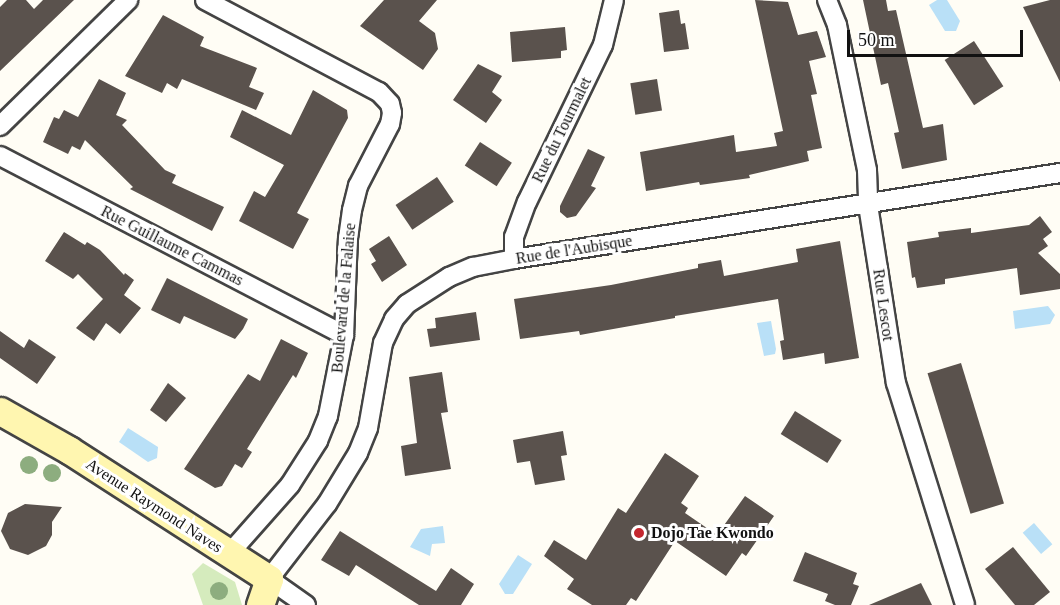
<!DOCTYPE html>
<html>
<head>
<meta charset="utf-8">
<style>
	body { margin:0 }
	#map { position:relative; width:1060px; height:605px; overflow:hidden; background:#fffdf5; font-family:"Times New Roman",serif }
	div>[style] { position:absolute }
	.green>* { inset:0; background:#d5ebbd }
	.water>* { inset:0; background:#b9e0f7; transform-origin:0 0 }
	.building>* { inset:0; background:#5a524d; transform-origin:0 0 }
	.roads { filter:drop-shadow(2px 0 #444) drop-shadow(-2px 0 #444) drop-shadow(0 2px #444) drop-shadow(0 -2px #444) }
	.street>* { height:18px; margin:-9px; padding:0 9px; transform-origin:9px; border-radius:9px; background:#fff }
	.secondary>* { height:27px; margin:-13.5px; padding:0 13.5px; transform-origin:13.5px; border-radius:13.5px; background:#fff6b0 }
	.trees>* { width:18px; height:18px; margin:-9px; border-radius:50%; background:#8dad7f }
	.dots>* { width:16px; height:16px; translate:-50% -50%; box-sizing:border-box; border:3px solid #fff; border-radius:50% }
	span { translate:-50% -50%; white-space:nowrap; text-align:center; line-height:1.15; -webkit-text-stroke:6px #fff; paint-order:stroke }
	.street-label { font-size:16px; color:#111 }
	.poi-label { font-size:16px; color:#111; font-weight:700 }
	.left { translate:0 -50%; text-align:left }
	.scale { position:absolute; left:847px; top:30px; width:176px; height:27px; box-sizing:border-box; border:3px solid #111; border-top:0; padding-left:8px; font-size:18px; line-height:21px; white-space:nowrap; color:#111; -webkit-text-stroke:4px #fff; paint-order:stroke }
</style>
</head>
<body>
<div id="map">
	<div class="green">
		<i style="clip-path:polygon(203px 563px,235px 582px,242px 605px,203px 605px,192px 574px)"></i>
	</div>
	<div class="water">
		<i style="clip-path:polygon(937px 0,947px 0,960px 21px,956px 31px,945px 31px,929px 5px)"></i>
		<i style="clip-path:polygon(1048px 306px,1055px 315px,1050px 324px,1015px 329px,1013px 311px)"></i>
		<i style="clip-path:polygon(771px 321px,776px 349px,775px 354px,764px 356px,757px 323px)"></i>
		<i style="clip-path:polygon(128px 428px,158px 447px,157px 458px,148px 462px,119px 442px)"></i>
		<i style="left:1034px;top:523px;width:28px;height:15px;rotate:49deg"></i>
		<i style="clip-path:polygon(443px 526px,445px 543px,432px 544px,430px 556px,410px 547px,421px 529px)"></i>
		<i style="clip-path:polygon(518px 555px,532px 564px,513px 594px,505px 594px,499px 584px)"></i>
	</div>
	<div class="building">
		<i style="clip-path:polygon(7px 0,26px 0,34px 9px,43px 0,74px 0,0 71px,0 7px)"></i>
		<i style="clip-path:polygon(384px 0,437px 0,419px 21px,435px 33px,438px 49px,423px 70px,360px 26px)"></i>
		<i style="clip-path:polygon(755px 0,788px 2px,798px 35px,817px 31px,826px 57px,809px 61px,817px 94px,811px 95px,822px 148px,807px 151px,809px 161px,749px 175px,750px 178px,700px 185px,699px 182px,646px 191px,640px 152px,734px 135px,736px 152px,777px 146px,774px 133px,783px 131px)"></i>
		<i style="clip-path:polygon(863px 0,886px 0,888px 11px,896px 10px,923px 128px,943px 124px,947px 160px,902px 169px,894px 133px,899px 132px,888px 83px,881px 85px)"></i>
		<i style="clip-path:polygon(1050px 0,1060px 0,1060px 82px,1023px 7px)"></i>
		<i style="clip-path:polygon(679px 10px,681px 24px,685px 23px,689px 49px,664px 52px,659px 13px)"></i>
		<i style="clip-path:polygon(163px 15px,204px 37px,200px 46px,257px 68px,249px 87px,264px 93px,256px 110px,182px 79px,177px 89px,167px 83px,162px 93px,125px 76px)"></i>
		<i style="clip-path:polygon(565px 27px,567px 50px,561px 51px,561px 58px,512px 62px,510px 32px)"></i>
		<i style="left:974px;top:41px;width:54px;height:35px;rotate:57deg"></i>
		<i style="clip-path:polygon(478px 64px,502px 76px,492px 92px,502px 100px,486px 123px,453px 100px)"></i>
		<i style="clip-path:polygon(99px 79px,126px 93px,116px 115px,127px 120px,122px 125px,165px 170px,176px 175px,172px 183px,224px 207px,212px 231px,130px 189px,133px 187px,85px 140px,80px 150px,72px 146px,68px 154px,43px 142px,54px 117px,59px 119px,64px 110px,78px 117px)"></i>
		<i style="left:657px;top:79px;width:32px;height:27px;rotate:81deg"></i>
		<i style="clip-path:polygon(313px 90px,347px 110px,348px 118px,297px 213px,309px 219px,293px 249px,239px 221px,254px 191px,265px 197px,284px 165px,230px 137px,242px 110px,291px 135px)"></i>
		<i style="left:480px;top:142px;width:38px;height:28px;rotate:33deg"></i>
		<i style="clip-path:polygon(588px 149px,605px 157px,591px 186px,596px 188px,576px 216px,567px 218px,560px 212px,560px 206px)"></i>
		<i style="left:437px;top:177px;width:30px;height:50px;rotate:56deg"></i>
		<i style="clip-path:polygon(1040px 216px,1052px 232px,1043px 239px,1048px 246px,1038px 253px,1060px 274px,1060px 289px,1020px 295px,1017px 268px,945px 279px,945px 284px,917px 288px,915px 277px,912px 278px,907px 242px,939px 237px,938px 232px,971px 228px,971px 233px,1029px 225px)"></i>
		<i style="clip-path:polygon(64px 232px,85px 245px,87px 242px,100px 250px,124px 275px,125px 273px,134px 280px,124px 295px,141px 308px,120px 334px,106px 323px,94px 341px,76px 328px,103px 299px,78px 274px,73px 279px,45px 261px)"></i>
		<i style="clip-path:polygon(389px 236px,407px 265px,382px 282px,371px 264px,376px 261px,369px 249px)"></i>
		<i style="clip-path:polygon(840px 241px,859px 358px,825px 364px,824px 353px,783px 360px,780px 341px,784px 340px,778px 299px,675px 316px,675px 318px,602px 331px,580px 335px,579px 331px,520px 339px,514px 299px,611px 285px,698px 268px,698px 264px,721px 260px,724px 276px,798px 262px,796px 249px)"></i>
		<i style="clip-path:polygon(167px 278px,248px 319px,243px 329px,235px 339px,184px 316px,180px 324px,151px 310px)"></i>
		<i style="clip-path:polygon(476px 312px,480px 340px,430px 347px,427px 329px,436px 328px,435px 318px)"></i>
		<i style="clip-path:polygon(0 331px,24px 348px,29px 339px,56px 357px,37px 384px,0 358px)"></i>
		<i style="clip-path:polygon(281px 339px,308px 353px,296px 378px,293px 375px,247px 449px,252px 452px,242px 468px,235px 464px,222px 486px,215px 488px,184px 469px,248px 374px,260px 381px)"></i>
		<i style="left:961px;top:363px;width:147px;height:35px;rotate:73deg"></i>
		<i style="clip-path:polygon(442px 372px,448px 412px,441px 413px,451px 469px,405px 476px,401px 446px,417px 443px,409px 377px)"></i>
		<i style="clip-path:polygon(168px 383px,186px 398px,166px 422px,150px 410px)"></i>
		<i style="left:795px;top:411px;width:55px;height:27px;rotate:32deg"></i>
		<i style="clip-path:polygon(563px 431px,567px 455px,561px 456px,565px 480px,535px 485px,530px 461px,517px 463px,513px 440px)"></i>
		<i style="clip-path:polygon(665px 453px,699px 476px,681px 503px,688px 508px,685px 513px,717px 535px,745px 496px,774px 516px,746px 556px,742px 553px,726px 576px,675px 541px,636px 601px,631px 598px,626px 605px,592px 605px,567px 589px,574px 579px,544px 556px,554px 540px,586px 560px,618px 508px,626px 513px)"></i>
		<i style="clip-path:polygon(25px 504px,62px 507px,52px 522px,52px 535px,46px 546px,28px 555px,10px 549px,1px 531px,8px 513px)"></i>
		<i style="clip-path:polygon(340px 531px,436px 591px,451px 568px,474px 584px,461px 605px,419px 605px,356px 565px,349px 576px,321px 560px)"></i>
		<i style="clip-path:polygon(1013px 547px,1050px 592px,1034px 605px,1015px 605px,985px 569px)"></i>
		<i style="clip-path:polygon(805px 552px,857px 573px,853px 584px,859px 586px,851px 605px,835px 605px,825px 601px,828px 594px,793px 581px)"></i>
		<i style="clip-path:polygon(921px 583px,932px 605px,869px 605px)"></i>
	</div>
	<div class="roads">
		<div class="street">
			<i style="left:205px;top:0;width:197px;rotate:27.9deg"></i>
			<i style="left:379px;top:92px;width:16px;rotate:47deg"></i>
			<i style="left:390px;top:104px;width:9px;rotate:77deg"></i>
			<i style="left:392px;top:113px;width:11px;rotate:100deg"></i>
			<i style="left:390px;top:124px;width:70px;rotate:117.3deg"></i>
			<i style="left:358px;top:186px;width:25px;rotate:104deg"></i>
			<i style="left:352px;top:210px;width:27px;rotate:98deg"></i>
			<i style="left:348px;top:237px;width:98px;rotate:92.3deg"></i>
			<i style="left:344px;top:335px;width:83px;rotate:101.2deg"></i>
			<i style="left:328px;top:416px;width:27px;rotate:112deg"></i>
			<i style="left:318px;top:441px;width:52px;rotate:122.5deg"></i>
			<i style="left:290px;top:485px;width:94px;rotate:131.5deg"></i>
			<i style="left:827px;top:0;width:27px;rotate:68deg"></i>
			<i style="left:837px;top:25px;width:148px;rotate:78.3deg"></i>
			<i style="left:867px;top:170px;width:35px;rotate:88deg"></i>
			<i style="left:868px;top:205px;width:180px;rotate:81.1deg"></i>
			<i style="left:896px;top:383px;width:232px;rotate:72.7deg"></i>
			<i style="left:0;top:126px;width:180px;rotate:-44.5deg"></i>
			<i style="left:0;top:156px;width:388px;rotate:27.5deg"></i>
			<i style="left:514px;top:259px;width:22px;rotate:-90deg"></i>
			<i style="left:514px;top:237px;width:37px;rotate:-70deg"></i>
			<i style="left:527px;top:202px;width:174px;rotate:-64.2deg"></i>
			<i style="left:603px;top:45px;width:46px;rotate:-76.3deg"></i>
			<i style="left:306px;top:605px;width:45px;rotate:-144.9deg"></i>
			<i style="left:269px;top:579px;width:95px;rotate:-52.3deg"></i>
			<i style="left:327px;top:504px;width:60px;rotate:-58.7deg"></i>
			<i style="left:358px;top:453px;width:27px;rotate:-68deg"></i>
			<i style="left:368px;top:428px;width:86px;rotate:-80deg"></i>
			<i style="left:383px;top:343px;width:26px;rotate:-65deg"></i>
			<i style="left:394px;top:319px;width:20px;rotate:-49deg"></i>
			<i style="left:407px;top:304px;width:50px;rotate:-32.7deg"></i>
			<i style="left:449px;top:277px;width:26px;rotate:-23deg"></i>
			<i style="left:473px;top:267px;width:42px;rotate:-11deg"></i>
			<i style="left:514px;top:259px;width:553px;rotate:-8.95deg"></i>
		</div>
		<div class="secondary">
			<i style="left:0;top:411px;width:79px;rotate:29.5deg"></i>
			<i style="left:69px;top:450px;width:238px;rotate:32.8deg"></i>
			<i style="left:269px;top:579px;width:28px;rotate:109deg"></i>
		</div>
	</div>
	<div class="trees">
		<i style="left:29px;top:465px"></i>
		<i style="left:52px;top:473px"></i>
		<i style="left:219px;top:591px"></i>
	</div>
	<div class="dots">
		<i style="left:639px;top:533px;background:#c4262e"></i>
	</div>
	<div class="street-label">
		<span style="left:562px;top:130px;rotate:-64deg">Rue du Tourmalet</span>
		<span style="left:172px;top:246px;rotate:27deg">Rue Guillaume Cammas</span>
		<span style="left:574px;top:250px;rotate:-9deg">Rue de l'Aubisque</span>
		<span style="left:344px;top:298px;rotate:-85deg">Boulevard de la Falaise</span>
		<span style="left:883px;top:305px;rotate:82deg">Rue Lescot</span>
		<span style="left:154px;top:506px;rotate:33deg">Avenue Raymond Naves</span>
	</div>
	<div class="poi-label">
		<span class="left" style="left:651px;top:533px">Dojo Tae Kwondo</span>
	</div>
	<div class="scale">50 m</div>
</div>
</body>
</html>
